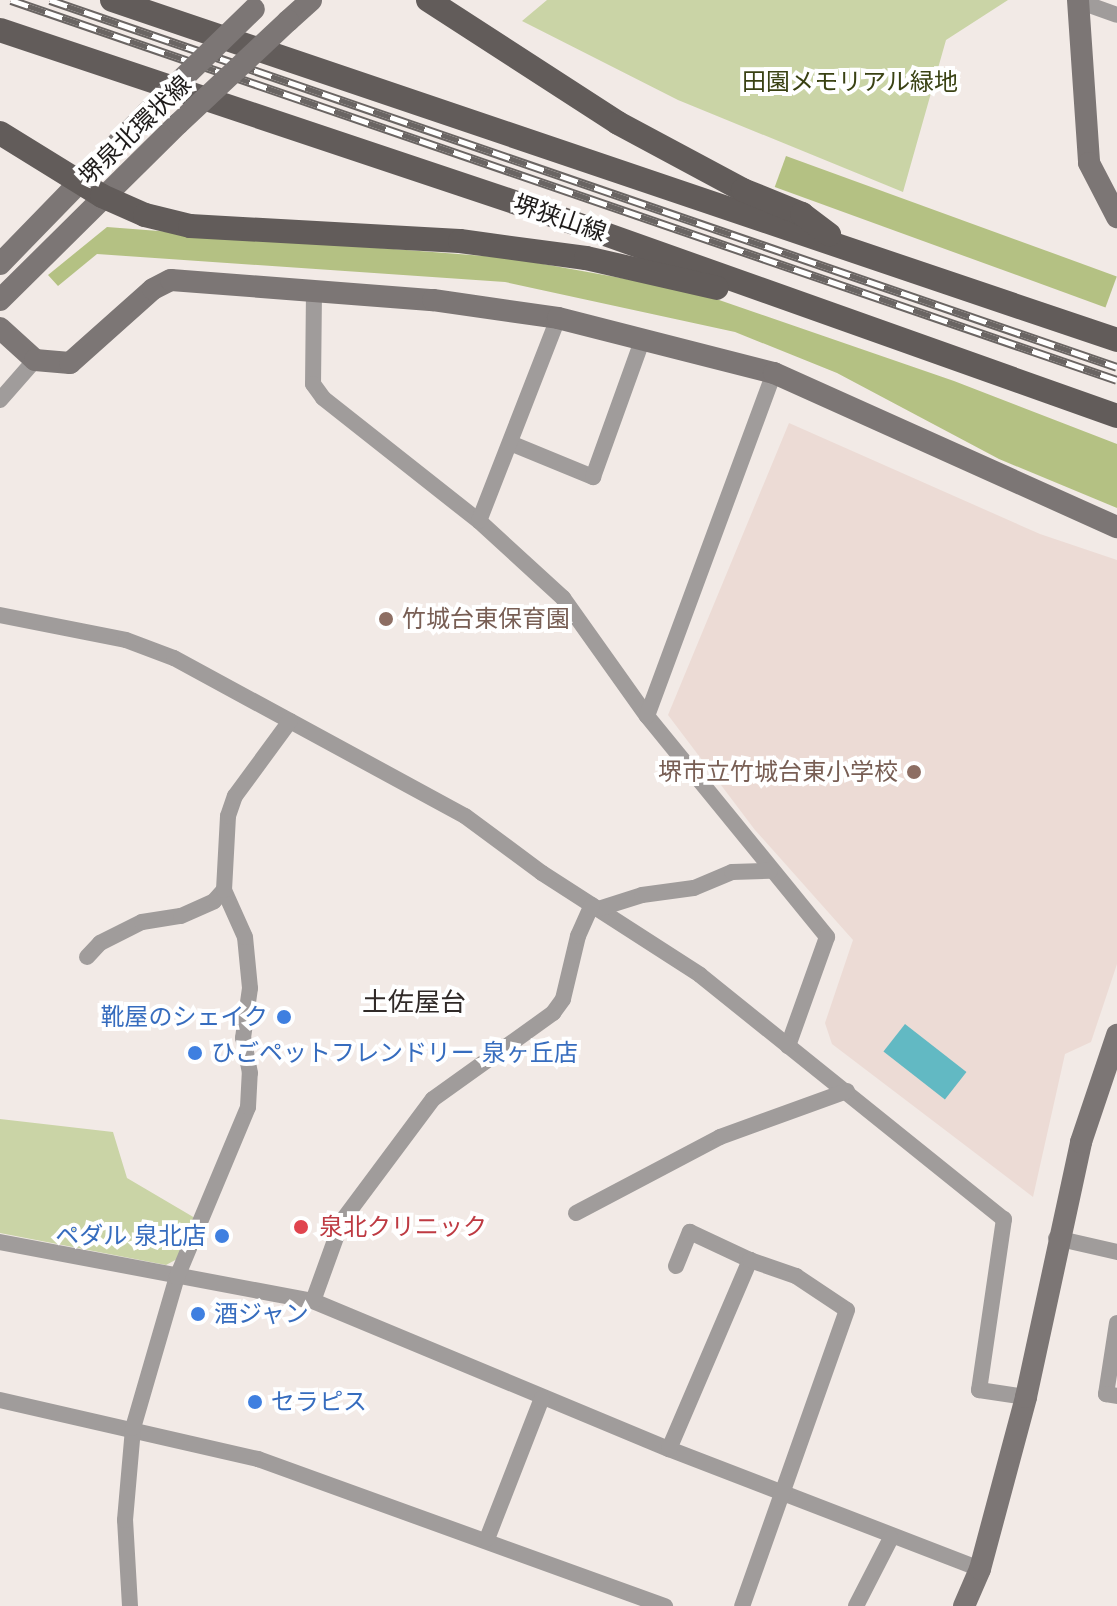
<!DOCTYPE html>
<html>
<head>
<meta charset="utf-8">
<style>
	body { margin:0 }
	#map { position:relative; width:1117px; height:1606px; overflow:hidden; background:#f2eae6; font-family:Helvetica,"Noto Sans JP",sans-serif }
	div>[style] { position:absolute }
	.built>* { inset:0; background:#ecdbd5 }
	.green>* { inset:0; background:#cad4a6 }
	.forest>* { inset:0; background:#b4c183; transform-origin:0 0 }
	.water>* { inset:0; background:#62b9c3; transform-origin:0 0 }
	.street>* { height:16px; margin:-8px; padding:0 8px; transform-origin:8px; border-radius:8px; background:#a09c9b }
	.secondary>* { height:22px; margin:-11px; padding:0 11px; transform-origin:11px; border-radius:11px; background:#7c7675 }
	.primary>* { height:24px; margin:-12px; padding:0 12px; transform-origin:12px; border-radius:12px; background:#625c5a }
	.rail>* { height:9px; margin-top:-4.5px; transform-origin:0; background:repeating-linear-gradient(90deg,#fff 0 18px,#6a6563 0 36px); box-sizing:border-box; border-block:2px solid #6a6563 }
	.secondary-bridge>* { height:22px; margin:-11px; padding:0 11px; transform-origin:11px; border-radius:11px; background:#7c7675 }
	.dots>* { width:22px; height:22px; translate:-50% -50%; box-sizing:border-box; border:4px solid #fff; border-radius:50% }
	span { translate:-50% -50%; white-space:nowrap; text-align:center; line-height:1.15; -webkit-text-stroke:8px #fff; paint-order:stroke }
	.park-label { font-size:24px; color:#3a4213 }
	.street-label { font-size:24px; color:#1e1b1a }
	.education-label { font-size:24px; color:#785e54 }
	.left { translate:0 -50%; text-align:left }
	.right { translate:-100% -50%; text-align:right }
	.shop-label { font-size:24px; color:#366cbe }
	.health-label { font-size:24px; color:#be3a42 }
	.neighbourhood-label { font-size:26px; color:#302a28 }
</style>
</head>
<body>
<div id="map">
	<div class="built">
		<i style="clip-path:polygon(789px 423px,1040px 534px,1117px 560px,1117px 964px,1091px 1042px,1065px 1054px,1033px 1197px,832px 1044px,825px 1023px,853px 940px,755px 830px,668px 715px)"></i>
	</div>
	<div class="green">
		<i style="clip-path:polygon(547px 0,1008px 0,946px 40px,903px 192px,678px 100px,522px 21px)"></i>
		<i style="clip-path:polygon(0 1119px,113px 1132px,127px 1178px,195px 1218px,179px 1258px,166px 1265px,0 1233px)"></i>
	</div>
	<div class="forest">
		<i style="left:786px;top:156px;width:352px;height:33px;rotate:20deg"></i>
		<i style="clip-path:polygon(107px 227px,510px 258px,693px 291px,954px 381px,1117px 444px,1117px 508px,999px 459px,837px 373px,735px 332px,505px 282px,97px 254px,58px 286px,48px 275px)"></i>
	</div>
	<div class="water">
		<i style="left:905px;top:1024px;width:78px;height:35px;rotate:38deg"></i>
	</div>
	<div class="street">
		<i style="left:1078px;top:1px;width:41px;rotate:19.7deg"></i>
		<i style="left:314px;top:291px;width:93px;rotate:90.6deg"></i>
		<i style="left:313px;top:384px;width:17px;rotate:54deg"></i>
		<i style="left:323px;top:398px;width:199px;rotate:38.3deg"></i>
		<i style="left:479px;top:521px;width:114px;rotate:42.5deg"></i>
		<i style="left:563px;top:598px;width:145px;rotate:54.6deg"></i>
		<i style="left:647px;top:716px;width:285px;rotate:50.8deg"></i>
		<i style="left:827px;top:937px;width:116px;rotate:109.7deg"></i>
		<i style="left:0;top:400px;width:53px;rotate:-48.8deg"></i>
		<i style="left:510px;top:443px;width:90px;rotate:22.3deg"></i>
		<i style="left:593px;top:477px;width:148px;rotate:-70.2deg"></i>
		<i style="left:479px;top:521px;width:218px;rotate:-68.7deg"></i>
		<i style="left:0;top:615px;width:128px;rotate:11.2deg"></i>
		<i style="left:126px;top:640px;width:51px;rotate:20.6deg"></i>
		<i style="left:174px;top:658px;width:331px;rotate:28.5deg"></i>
		<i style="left:465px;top:816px;width:96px;rotate:36.5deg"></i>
		<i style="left:542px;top:873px;width:188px;rotate:32.8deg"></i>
		<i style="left:700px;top:975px;width:390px;rotate:38.8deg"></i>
		<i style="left:1004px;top:1219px;width:173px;rotate:98.3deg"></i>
		<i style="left:979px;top:1390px;width:48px;rotate:8.5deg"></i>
		<i style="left:647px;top:716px;width:366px;rotate:-69.7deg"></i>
		<i style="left:598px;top:909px;width:46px;rotate:-17.7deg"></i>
		<i style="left:642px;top:895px;width:52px;rotate:-7.7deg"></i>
		<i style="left:694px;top:888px;width:41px;rotate:-22.8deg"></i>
		<i style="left:732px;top:872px;width:38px;rotate:-2deg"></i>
		<i style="left:87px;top:957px;width:19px;rotate:-47deg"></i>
		<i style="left:100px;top:943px;width:47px;rotate:-26.6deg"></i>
		<i style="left:142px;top:922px;width:39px;rotate:-9deg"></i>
		<i style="left:181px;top:916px;width:36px;rotate:-24deg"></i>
		<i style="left:214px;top:901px;width:15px;rotate:-48deg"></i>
		<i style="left:576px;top:1213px;width:163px;rotate:-27.8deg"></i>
		<i style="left:720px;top:1137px;width:135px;rotate:-19.9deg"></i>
		<i style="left:1056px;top:1238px;width:63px;rotate:12.9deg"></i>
		<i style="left:0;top:1242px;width:319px;rotate:10.7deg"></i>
		<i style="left:313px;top:1301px;width:386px;rotate:22.6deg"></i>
		<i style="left:669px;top:1449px;width:333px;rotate:21.1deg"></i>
		<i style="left:676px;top:1266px;width:37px;rotate:-68deg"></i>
		<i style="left:690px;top:1232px;width:66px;rotate:25deg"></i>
		<i style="left:313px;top:1301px;width:85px;rotate:-70.1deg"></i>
		<i style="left:342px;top:1221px;width:152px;rotate:-53.3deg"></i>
		<i style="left:433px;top:1099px;width:148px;rotate:-35.6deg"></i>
		<i style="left:553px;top:1013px;width:17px;rotate:-54deg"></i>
		<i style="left:563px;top:999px;width:65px;rotate:-76.6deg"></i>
		<i style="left:578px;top:936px;width:34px;rotate:-66deg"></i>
		<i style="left:1117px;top:1323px;width:72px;rotate:98.8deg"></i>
		<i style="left:1106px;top:1394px;width:11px;rotate:10deg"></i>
		<i style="left:0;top:1400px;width:265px;rotate:12.9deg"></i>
		<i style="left:258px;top:1459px;width:433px;rotate:19.9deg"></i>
		<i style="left:669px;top:1449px;width:206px;rotate:-66.8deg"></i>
		<i style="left:750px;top:1260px;width:49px;rotate:19.2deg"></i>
		<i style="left:796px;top:1276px;width:61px;rotate:33.7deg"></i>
		<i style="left:847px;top:1310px;width:314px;rotate:109.5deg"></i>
		<i style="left:487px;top:1539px;width:151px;rotate:-68.7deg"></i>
		<i style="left:130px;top:1606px;width:86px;rotate:-93.3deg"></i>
		<i style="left:125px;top:1520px;width:92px;rotate:-85deg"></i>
		<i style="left:133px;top:1428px;width:157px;rotate:-73.8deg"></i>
		<i style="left:177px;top:1277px;width:184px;rotate:-67.3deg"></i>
		<i style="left:248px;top:1107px;width:34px;rotate:-87deg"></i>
		<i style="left:250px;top:1073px;width:36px;rotate:-101deg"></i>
		<i style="left:243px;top:1038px;width:50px;rotate:-82deg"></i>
		<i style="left:250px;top:988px;width:51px;rotate:-95.6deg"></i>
		<i style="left:245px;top:937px;width:51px;rotate:-114.1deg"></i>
		<i style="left:224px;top:890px;width:74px;rotate:-86.9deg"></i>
		<i style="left:228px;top:816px;width:21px;rotate:-71deg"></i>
		<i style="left:235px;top:796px;width:93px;rotate:-53.7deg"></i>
		<i style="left:856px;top:1606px;width:76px;rotate:-62.8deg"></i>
	</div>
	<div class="secondary">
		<i style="left:1078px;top:0;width:163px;rotate:86.1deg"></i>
		<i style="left:1089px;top:163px;width:61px;rotate:62.6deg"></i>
		<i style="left:288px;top:21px;width:31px;rotate:-42deg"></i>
		<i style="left:0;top:264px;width:211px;rotate:-45.8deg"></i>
		<i style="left:0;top:300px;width:250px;rotate:-44.7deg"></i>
		<i style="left:0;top:328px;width:47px;rotate:42.4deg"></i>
		<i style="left:35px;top:360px;width:35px;rotate:5deg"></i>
		<i style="left:70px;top:363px;width:111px;rotate:-41.7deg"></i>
		<i style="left:153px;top:289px;width:20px;rotate:-27deg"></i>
		<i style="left:171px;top:280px;width:263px;rotate:4.4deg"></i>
		<i style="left:433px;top:300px;width:126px;rotate:8.2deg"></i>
		<i style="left:558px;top:318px;width:223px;rotate:14.3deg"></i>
		<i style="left:774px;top:373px;width:376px;rotate:24.2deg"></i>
		<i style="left:964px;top:1606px;width:40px;rotate:-66.6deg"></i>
		<i style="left:980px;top:1569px;width:178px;rotate:-75deg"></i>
		<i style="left:1026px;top:1397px;width:261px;rotate:-77.8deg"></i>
		<i style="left:1081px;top:1142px;width:113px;rotate:-71.4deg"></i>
	</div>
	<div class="primary">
		<i style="left:112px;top:0;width:1061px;rotate:18.69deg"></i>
		<i style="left:428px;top:0;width:226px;rotate:32.9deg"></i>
		<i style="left:618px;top:123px;width:142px;rotate:28.2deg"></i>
		<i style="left:743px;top:190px;width:64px;rotate:22.1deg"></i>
		<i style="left:802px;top:214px;width:34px;rotate:37deg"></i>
		<i style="left:0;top:30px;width:558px;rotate:18.5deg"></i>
		<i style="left:529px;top:207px;width:624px;rotate:19.57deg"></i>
		<i style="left:0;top:133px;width:120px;rotate:31.7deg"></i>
		<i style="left:102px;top:196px;width:47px;rotate:23.8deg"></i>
		<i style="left:145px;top:215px;width:46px;rotate:13.7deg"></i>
		<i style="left:190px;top:226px;width:270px;rotate:3.2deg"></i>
		<i style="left:460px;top:241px;width:127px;rotate:7.7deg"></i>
		<i style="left:586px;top:258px;width:134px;rotate:12.9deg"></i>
	</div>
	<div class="rail">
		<i style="left:11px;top:0;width:1169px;rotate:18.96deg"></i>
		<i style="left:50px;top:0;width:1128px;rotate:18.98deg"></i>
	</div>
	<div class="secondary-bridge">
		<i style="left:147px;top:113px;width:149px;rotate:-44.2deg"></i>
		<i style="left:178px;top:124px;width:151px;rotate:-43.1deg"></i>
	</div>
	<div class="dots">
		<i style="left:386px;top:619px;background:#8d6e63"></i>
		<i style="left:914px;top:772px;background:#8d6e63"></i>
		<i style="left:284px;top:1017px;background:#3f7fe0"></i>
		<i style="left:195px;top:1053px;background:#3f7fe0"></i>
		<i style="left:301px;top:1227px;background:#e0444e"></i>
		<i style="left:222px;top:1236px;background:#3f7fe0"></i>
		<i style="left:198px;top:1314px;background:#3f7fe0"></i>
		<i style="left:255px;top:1402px;background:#3f7fe0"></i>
	</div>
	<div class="park-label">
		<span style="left:850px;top:82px">田園メモリアル緑地</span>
	</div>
	<div class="street-label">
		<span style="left:135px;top:130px;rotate:-44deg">堺泉北環状線</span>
		<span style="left:560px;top:218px;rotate:19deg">堺狭山線</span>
	</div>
	<div class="education-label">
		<span class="left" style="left:402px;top:619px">竹城台東保育園</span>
		<span class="right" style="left:898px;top:772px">堺市立竹城台東小学校</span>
	</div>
	<div class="shop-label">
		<span class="right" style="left:268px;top:1017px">靴屋のシェイク</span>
		<span class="left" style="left:211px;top:1053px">ひごペットフレンドリー 泉ヶ丘店</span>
		<span class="right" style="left:206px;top:1236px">ペダル 泉北店</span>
		<span class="left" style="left:214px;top:1314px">酒ジャン</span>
		<span class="left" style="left:271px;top:1402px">セラピス</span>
	</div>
	<div class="health-label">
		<span class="left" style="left:319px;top:1227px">泉北クリニック</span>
	</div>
	<div class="neighbourhood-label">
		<span style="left:414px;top:1003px">土佐屋台</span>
	</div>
</div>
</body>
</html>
